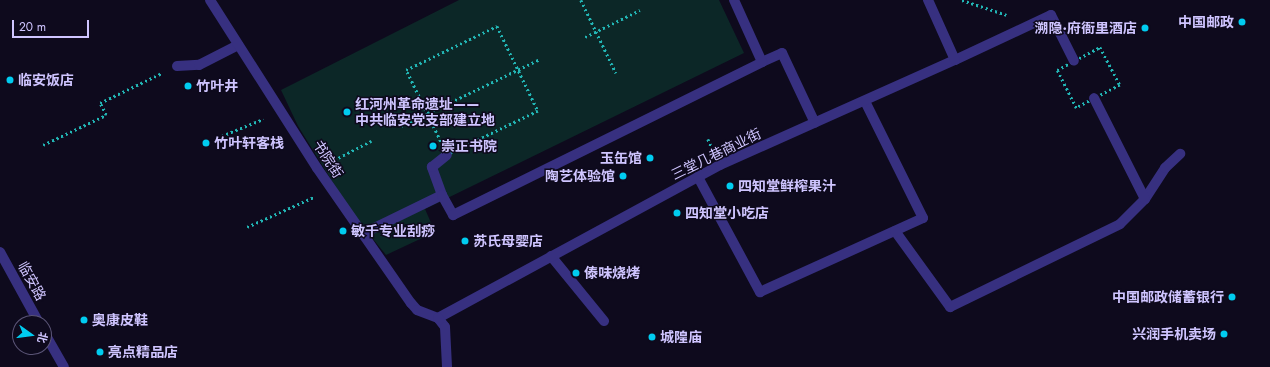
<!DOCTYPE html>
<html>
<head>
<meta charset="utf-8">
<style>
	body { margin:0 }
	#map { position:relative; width:1270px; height:367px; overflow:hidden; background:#0e0a1d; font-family:Jost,"Noto Sans SC",sans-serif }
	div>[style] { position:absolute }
	.green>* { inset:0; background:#0c2727 }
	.path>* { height:2.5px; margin-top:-1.25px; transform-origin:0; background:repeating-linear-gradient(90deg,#22b6b5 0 2px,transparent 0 5px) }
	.service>* { height:10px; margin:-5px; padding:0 5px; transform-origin:5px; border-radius:5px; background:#373080 }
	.pedestrian>* { height:10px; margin:-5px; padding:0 5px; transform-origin:5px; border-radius:5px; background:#373080 }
	.minor>* { height:10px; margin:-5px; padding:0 5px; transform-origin:5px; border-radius:5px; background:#373080 }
	.dots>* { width:11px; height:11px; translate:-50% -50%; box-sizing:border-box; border:2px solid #0e0a1d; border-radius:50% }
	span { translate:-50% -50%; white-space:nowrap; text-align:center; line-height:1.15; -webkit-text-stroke:3px #0e0a1d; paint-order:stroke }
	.poi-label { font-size:14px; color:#cfc5ff; font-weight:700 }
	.right { translate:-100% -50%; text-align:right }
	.left { translate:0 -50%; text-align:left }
	.street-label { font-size:14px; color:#cfc5ff }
	.north { position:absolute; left:12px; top:315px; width:40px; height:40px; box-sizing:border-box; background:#0e0a1d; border:1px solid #5b5577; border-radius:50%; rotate:104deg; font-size:11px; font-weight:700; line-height:16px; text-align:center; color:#cfc5ff }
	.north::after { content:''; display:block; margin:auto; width:14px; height:18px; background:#00ccf0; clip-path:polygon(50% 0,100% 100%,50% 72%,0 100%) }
	.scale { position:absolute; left:12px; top:20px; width:77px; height:18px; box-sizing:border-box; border:2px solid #cfc5ff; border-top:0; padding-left:5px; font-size:12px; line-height:14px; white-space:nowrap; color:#cfc5ff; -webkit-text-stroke:3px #0e0a1d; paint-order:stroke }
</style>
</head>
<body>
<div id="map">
	<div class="green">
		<i style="clip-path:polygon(459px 0,719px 0,744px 53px,425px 209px,435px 232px,386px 255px,352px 213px,298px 126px,281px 90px)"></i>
	</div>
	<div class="path">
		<i style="left:581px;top:0;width:81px;rotate:64.4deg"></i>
		<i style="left:962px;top:0;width:47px;rotate:18.4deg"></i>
		<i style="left:497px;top:26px;width:94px;rotate:64.2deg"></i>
		<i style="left:538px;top:111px;width:101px;rotate:154.2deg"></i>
		<i style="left:447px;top:155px;width:94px;rotate:-115.8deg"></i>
		<i style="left:406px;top:70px;width:101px;rotate:-25.8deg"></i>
		<i style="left:585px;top:37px;width:61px;rotate:-26.1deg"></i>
		<i style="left:1100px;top:47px;width:43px;rotate:62.2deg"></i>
		<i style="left:1120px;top:85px;width:50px;rotate:152.4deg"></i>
		<i style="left:1076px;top:108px;width:42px;rotate:-116.6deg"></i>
		<i style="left:1057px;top:70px;width:49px;rotate:-28.1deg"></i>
		<i style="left:401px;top:126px;width:154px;rotate:-25.7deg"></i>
		<i style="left:217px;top:138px;width:50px;rotate:-22.4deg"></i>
		<i style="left:708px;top:139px;width:10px;rotate:66deg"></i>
		<i style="left:43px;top:145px;width:70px;rotate:-25.5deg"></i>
		<i style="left:106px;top:115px;width:13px;rotate:-117deg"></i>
		<i style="left:100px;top:103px;width:69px;rotate:-25.8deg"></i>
		<i style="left:334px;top:160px;width:42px;rotate:-27.2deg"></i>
		<i style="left:247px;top:227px;width:73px;rotate:-24.1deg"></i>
	</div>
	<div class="service">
		<i style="left:762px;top:62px;width:22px;rotate:-24deg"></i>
		<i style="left:782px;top:53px;width:77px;rotate:64.8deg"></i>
		<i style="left:177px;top:66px;width:22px;rotate:-3deg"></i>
		<i style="left:199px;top:65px;width:44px;rotate:-27.1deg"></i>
		<i style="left:442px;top:195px;width:30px;rotate:-110deg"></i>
		<i style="left:432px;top:167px;width:19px;rotate:-39deg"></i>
		<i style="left:1145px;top:199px;width:37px;rotate:-57deg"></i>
		<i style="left:1165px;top:168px;width:21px;rotate:-43deg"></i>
		<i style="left:362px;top:234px;width:89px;rotate:-26deg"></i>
		<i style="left:442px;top:195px;width:23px;rotate:61deg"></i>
		<i style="left:453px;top:215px;width:345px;rotate:-26.3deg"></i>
		<i style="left:762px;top:62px;width:68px;rotate:-114.3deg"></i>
		<i style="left:551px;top:256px;width:84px;rotate:50.8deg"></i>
	</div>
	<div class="pedestrian">
		<i style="left:955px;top:60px;width:106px;rotate:-25.1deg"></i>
		<i style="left:1051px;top:15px;width:51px;rotate:63.4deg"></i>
		<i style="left:698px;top:177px;width:131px;rotate:61.7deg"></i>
		<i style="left:760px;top:292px;width:179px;rotate:-24.4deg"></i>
		<i style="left:923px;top:218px;width:131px;rotate:-116.4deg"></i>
		<i style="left:895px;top:231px;width:94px;rotate:54.1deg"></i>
		<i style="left:950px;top:307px;width:189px;rotate:-26deg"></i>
		<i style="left:1120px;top:224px;width:35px;rotate:-45deg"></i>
		<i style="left:1145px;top:199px;width:113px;rotate:-116.8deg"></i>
		<i style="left:0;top:252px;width:81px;rotate:61.2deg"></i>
		<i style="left:438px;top:318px;width:321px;rotate:-28.5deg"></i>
		<i style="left:720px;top:165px;width:257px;rotate:-24.1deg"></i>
		<i style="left:955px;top:60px;width:66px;rotate:-114.2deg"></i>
		<i style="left:44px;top:332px;width:40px;rotate:60.3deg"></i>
	</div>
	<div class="minor">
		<i style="left:210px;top:0;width:199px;rotate:57.5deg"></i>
		<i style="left:317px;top:168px;width:165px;rotate:55.2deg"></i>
		<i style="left:411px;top:303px;width:9px;rotate:49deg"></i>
		<i style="left:417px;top:310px;width:22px;rotate:21deg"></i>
		<i style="left:438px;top:318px;width:11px;rotate:52deg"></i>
		<i style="left:445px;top:327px;width:40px;rotate:87.1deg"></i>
	</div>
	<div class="dots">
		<i style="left:1242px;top:22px;background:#00ccf0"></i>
		<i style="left:1145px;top:28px;background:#00ccf0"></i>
		<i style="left:10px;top:80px;background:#00ccf0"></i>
		<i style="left:188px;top:86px;background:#00ccf0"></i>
		<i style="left:347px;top:112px;background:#00ccf0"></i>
		<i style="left:206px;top:143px;background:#00ccf0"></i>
		<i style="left:433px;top:146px;background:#00ccf0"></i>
		<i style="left:650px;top:158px;background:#00ccf0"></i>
		<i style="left:623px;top:176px;background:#00ccf0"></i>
		<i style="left:730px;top:186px;background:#00ccf0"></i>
		<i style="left:677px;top:213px;background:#00ccf0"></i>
		<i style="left:343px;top:231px;background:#00ccf0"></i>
		<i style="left:465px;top:241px;background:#00ccf0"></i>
		<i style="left:576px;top:273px;background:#00ccf0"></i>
		<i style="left:1232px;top:297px;background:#00ccf0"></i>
		<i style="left:84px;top:320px;background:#00ccf0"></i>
		<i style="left:1224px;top:334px;background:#00ccf0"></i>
		<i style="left:652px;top:337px;background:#00ccf0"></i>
		<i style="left:100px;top:352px;background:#00ccf0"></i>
	</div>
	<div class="poi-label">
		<span class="right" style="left:1234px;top:22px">中国邮政</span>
		<span class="right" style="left:1137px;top:28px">溯隐·府衙里酒店</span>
		<span class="left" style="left:18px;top:80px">临安饭店</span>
		<span class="left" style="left:196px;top:86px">竹叶井</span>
		<span class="left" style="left:355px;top:112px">红河州革命遗址——<br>中共临安党支部建立地</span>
		<span class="left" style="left:214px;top:143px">竹叶轩客栈</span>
		<span class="left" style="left:441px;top:146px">崇正书院</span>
		<span class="right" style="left:642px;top:158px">玉缶馆</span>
		<span class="right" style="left:615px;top:176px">陶艺体验馆</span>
		<span class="left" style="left:738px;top:186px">四知堂鲜榨果汁</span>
		<span class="left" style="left:685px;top:213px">四知堂小吃店</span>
		<span class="left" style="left:351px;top:231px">敏千专业刮痧</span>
		<span class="left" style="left:473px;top:241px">苏氏母婴店</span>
		<span class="left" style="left:584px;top:273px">傣味烧烤</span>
		<span class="right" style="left:1224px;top:297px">中国邮政储蓄银行</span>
		<span class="left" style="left:92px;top:320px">奥康皮鞋</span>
		<span class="right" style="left:1216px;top:334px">兴润手机卖场</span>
		<span class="left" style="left:660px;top:337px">城隍庙</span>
		<span class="left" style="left:108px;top:352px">亮点精品店</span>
	</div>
	<div class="street-label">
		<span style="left:716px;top:154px;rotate:-26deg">三堂几巷商业街</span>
		<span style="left:328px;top:159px;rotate:57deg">书院街</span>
		<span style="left:32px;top:281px;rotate:61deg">临安路</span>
	</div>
	<div class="north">北</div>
	<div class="scale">20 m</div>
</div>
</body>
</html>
